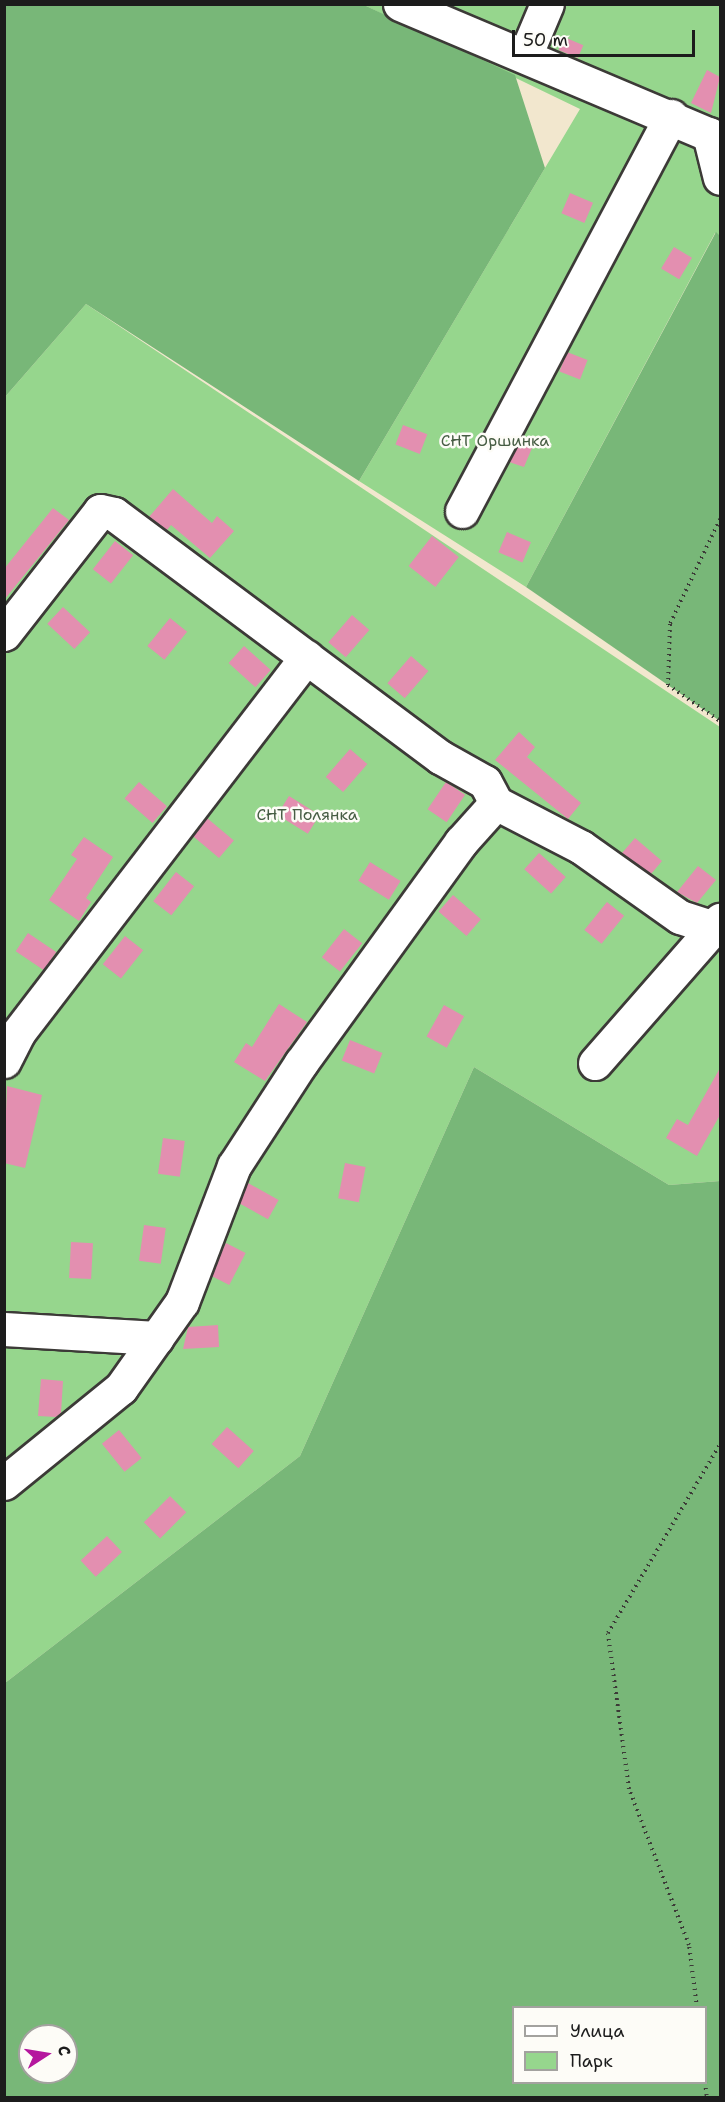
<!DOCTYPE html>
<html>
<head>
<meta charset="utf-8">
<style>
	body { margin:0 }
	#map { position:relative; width:725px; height:2102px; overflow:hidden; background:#f2e7ce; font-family:"Shantell Sans",sans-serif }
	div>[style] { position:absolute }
	.green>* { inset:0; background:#96d68d }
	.forest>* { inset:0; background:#78b778 }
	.building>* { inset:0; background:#e38fb0; transform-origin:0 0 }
	.path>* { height:4px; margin-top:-2px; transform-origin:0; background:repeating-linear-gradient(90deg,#3c3a37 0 1.5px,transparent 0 6px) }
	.roads { filter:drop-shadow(2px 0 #3c3a37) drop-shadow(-2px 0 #3c3a37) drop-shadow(0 2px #3c3a37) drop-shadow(0 -2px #3c3a37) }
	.minor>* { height:33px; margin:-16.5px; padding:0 16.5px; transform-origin:16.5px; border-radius:16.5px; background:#fff }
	span { translate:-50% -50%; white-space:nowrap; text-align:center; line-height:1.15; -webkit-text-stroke:5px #fdfcf7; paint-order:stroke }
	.park-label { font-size:16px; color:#475d44 }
	.frame { position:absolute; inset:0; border:6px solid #1c1c1c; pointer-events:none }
	.legend { position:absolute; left:512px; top:2006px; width:195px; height:78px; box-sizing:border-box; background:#fdfcf7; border:2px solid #a3a29f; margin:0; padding:8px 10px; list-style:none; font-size:18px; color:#1c1c1c }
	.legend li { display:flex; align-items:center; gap:12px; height:30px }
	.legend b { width:30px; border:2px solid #a3a29f }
	.north { position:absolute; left:18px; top:2024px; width:60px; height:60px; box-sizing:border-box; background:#fdfcf7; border:2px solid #a3a29f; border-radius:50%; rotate:78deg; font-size:16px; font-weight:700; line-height:24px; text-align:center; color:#1c1c1c }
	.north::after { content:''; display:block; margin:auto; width:21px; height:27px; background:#b5179e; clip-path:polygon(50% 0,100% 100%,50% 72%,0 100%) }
	.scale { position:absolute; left:512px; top:30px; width:183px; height:27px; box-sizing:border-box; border:3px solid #1c1c1c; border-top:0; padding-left:8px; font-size:18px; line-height:21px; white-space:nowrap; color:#1c1c1c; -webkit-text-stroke:4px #fdfcf7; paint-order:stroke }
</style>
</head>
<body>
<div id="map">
	<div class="green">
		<i style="clip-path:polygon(364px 5px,720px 5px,720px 236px,715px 233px,526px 587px,359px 481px,580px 109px)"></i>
		<i style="clip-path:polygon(86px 304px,720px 727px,720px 1181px,669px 1185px,474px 1067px,300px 1456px,5px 1683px,5px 397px)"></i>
	</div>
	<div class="forest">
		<i style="clip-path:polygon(5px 5px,364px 5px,515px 75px,545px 168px,359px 481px,86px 304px,5px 397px)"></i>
		<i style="clip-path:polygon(716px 232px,720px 236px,720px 721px,526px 587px)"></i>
		<i style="clip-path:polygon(evenodd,474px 1067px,669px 1185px,720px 1181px,720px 2097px,5px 2097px,5px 1683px,300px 1456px,474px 1067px,514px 2008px,706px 2008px,706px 2082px,514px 2082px,514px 2008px,474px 1067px,30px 2036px,66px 2036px,66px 2072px,30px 2072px,30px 2036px)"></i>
	</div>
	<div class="building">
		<i style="left:564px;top:37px;width:21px;height:14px;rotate:23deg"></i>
		<i style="clip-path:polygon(707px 70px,720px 77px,711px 113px,691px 103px)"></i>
		<i style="left:570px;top:193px;width:25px;height:22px;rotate:23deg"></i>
		<i style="left:674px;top:247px;width:21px;height:25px;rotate:31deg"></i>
		<i style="left:567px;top:352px;width:22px;height:21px;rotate:21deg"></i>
		<i style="left:403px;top:425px;width:26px;height:21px;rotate:21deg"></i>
		<i style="clip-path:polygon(519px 443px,532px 448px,524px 467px,509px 462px)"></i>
		<i style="clip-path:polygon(173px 489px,212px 523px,217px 516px,234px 531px,210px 558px,171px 525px,167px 530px,149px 517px)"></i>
		<i style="clip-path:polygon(53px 508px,69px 520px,4px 600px,4px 569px)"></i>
		<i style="left:507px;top:532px;width:26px;height:22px;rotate:23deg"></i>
		<i style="left:432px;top:536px;width:34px;height:38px;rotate:38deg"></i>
		<i style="left:115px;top:541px;width:23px;height:36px;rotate:38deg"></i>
		<i style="left:63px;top:607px;width:37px;height:23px;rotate:43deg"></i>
		<i style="left:352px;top:615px;width:23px;height:36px;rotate:41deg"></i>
		<i style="left:170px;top:618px;width:22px;height:36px;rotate:39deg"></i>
		<i style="left:244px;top:646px;width:36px;height:23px;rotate:42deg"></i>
		<i style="left:411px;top:656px;width:23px;height:36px;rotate:41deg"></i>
		<i style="clip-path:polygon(519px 732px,535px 747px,527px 757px,581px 803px,568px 819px,495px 760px)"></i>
		<i style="left:350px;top:749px;width:23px;height:37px;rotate:41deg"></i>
		<i style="left:139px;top:782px;width:37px;height:22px;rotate:41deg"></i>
		<i style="left:446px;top:782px;width:23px;height:33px;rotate:34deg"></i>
		<i style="left:289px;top:796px;width:36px;height:22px;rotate:32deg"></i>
		<i style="left:207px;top:818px;width:35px;height:23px;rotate:40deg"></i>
		<i style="clip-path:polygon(84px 837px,113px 857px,86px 898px,91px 902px,79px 921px,49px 900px,77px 859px,71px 855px)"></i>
		<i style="clip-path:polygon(635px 838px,662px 861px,651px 874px,622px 853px)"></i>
		<i style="left:539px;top:853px;width:36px;height:22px;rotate:42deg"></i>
		<i style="left:370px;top:862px;width:36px;height:22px;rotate:32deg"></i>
		<i style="clip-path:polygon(698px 866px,716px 880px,697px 903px,677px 892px)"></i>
		<i style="left:176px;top:872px;width:23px;height:37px;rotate:38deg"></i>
		<i style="left:453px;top:895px;width:37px;height:22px;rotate:41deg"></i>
		<i style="left:607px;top:902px;width:22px;height:36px;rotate:39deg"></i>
		<i style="left:344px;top:929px;width:23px;height:36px;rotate:38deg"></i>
		<i style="left:28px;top:933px;width:34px;height:22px;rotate:34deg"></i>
		<i style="left:125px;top:936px;width:23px;height:36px;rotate:38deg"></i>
		<i style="clip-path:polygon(279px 1004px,307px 1022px,265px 1081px,234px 1062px,246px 1043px,252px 1047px)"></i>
		<i style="left:444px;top:1005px;width:23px;height:36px;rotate:29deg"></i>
		<i style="left:350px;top:1040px;width:35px;height:22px;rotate:22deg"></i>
		<i style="clip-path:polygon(720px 1068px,720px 1115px,697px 1156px,666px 1138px,677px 1119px,688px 1125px)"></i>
		<i style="clip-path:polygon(7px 1086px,42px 1095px,25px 1168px,4px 1163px)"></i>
		<i style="left:163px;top:1138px;width:22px;height:36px;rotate:8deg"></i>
		<i style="left:345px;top:1163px;width:21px;height:36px;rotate:11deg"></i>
		<i style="left:248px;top:1183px;width:35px;height:22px;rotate:29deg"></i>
		<i style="left:144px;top:1225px;width:22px;height:36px;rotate:8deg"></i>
		<i style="left:71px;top:1242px;width:22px;height:36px;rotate:3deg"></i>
		<i style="left:226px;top:1243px;width:22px;height:36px;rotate:27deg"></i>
		<i style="clip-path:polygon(218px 1325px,219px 1347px,183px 1349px,188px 1327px)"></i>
		<i style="clip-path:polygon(41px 1379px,63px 1381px,61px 1413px,56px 1417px,38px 1416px)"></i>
		<i style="left:227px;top:1427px;width:36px;height:23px;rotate:42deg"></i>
		<i style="left:119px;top:1430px;width:36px;height:22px;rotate:51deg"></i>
		<i style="left:170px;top:1496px;width:23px;height:37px;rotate:45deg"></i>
		<i style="left:107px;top:1536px;width:22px;height:36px;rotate:47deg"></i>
	</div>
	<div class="path">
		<i style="left:720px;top:519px;width:116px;rotate:115.5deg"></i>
		<i style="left:670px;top:624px;width:61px;rotate:91.9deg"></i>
		<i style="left:668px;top:685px;width:63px;rotate:34.7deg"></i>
		<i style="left:697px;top:2008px;width:64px;rotate:-97.2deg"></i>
		<i style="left:689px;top:1945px;width:167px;rotate:-111deg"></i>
		<i style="left:629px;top:1789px;width:157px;rotate:-97.7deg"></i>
		<i style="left:608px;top:1633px;width:220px;rotate:-59.3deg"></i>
		<i style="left:705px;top:2082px;width:16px;rotate:83deg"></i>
	</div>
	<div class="roads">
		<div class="minor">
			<i style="left:400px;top:4px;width:347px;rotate:22.9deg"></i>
			<i style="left:525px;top:56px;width:56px;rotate:-67.1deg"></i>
			<i style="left:709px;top:134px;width:45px;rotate:76deg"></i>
			<i style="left:462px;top:511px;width:447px;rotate:-62.1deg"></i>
			<i style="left:4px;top:634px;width:156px;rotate:-52deg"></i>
			<i style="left:100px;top:511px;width:14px;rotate:12deg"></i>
			<i style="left:114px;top:514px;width:407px;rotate:36.7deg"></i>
			<i style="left:440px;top:757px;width:51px;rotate:29.1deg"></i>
			<i style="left:485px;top:782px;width:24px;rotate:62deg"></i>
			<i style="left:496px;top:803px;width:96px;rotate:27.4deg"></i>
			<i style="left:581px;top:847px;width:121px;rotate:35.3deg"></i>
			<i style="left:680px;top:917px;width:35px;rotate:18deg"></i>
			<i style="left:713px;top:928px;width:11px;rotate:-49deg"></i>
			<i style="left:4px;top:1061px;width:31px;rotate:-63deg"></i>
			<i style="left:18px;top:1033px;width:474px;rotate:-52.5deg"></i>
			<i style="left:595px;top:1063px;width:179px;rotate:-48.8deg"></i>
			<i style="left:4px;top:1329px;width:153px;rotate:3.4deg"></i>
			<i style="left:4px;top:1483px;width:151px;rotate:-39.1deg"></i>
			<i style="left:121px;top:1388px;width:105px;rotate:-54.7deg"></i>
			<i style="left:182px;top:1302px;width:146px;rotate:-69.1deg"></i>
			<i style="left:234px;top:1166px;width:123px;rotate:-57deg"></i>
			<i style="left:301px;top:1063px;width:273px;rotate:-54.1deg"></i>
			<i style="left:461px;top:842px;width:52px;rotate:-48.1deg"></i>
		</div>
	</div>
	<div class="park-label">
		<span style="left:495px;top:441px">СНТ Оршинка</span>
		<span style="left:307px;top:815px">СНТ Полянка</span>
	</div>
	<div class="frame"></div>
	<ul class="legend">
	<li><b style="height:8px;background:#fff"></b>Улица</li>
	<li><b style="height:16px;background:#96d68d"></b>Парк</li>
	</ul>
	<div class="north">С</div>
	<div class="scale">50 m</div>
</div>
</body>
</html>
